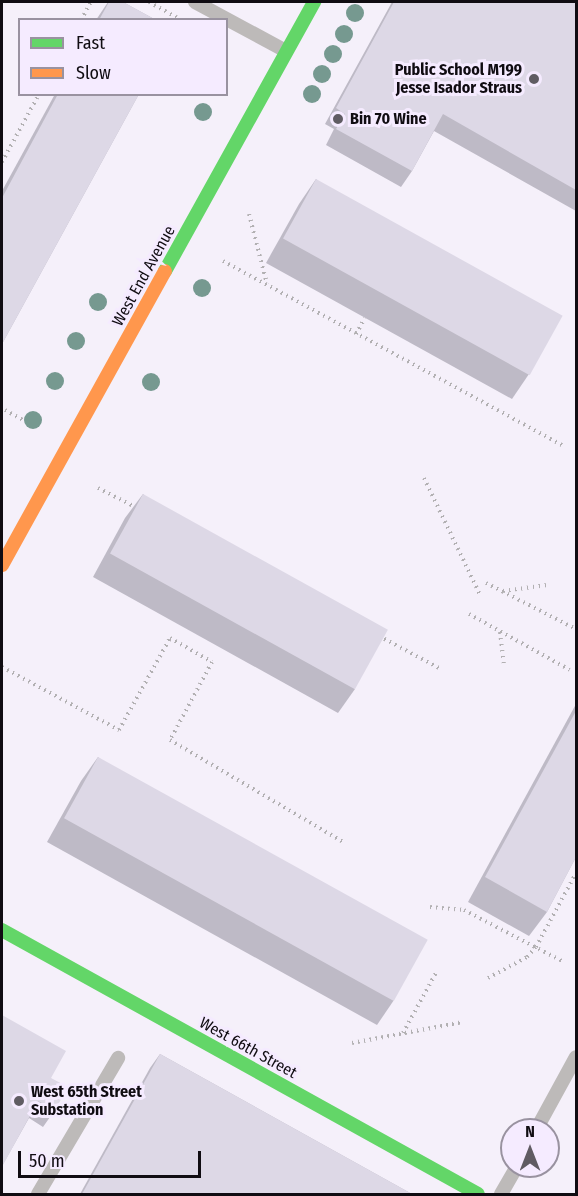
<!DOCTYPE html>
<html>
<head>
<meta charset="utf-8">
<style>
	body { margin:0 }
	#map { position:relative; width:578px; height:1196px; overflow:hidden; background:#f5f0fa; font-family:"Fira Sans Condensed",sans-serif }
	div>[style] { position:absolute }
	.path>* { height:4px; margin-top:-2px; transform-origin:0; background:repeating-linear-gradient(90deg,#b2b0b2 0 1.5px,transparent 0 6px) }
	.lane>* { height:14px; margin:-7px; padding:0 7px; transform-origin:7px; border-radius:7px; background:#bdbab9 }
	.fast>* { height:14px; margin:-7px; padding:0 7px; transform-origin:7px; border-radius:7px; background:#63d668 }
	.slow>* { height:14px; margin:-7px; padding:0 7px; transform-origin:7px; border-radius:7px; background:#ff974d }
	.trees>* { width:18px; height:18px; margin:-9px; border-radius:50%; background:#769990 }
	.wall>* { inset:0; background:#bebac6 }
	.building>* { inset:0; background:#ddd8e6; transform-origin:0 0 }
	.dots>* { width:16px; height:16px; translate:-50% -50%; box-sizing:border-box; border:3px solid #f5ebff; border-radius:50% }
	span { translate:-50% -50%; white-space:nowrap; text-align:center; line-height:1.15; -webkit-text-stroke:6px #f5ebff; paint-order:stroke }
	.poi-label { font-size:16px; color:#100c12; font-weight:700 }
	.right { translate:-100% -50%; text-align:right }
	.left { translate:0 -50%; text-align:left }
	.street-label { font-size:16px; color:#100c12 }
	.frame { position:absolute; inset:0; border:3px solid #100c12; pointer-events:none }
	.legend { position:absolute; left:18px; top:18px; width:210px; height:78px; box-sizing:border-box; background:#f5ebff; border:2px solid #9992a0; margin:0; padding:8px 10px; list-style:none; font-size:18px; color:#100c12 }
	.legend li { display:flex; align-items:center; gap:12px; height:30px }
	.legend b { width:30px; border:2px solid #9992a0 }
	.north { position:absolute; left:500px; top:1118px; width:60px; height:60px; box-sizing:border-box; background:#f5ebff; border:2px solid #9992a0; border-radius:50%; rotate:0deg; font-size:16px; font-weight:700; line-height:24px; text-align:center; color:#100c12 }
	.north::after { content:''; display:block; margin:auto; width:21px; height:27px; background:#605c63; clip-path:polygon(50% 0,100% 100%,50% 72%,0 100%) }
	.scale { position:absolute; left:18px; top:1151px; width:183px; height:27px; box-sizing:border-box; border:3px solid #100c12; border-top:0; padding-left:8px; font-size:18px; line-height:21px; white-space:nowrap; color:#100c12; -webkit-text-stroke:4px #f5ebff; paint-order:stroke }
</style>
</head>
<body>
<div id="map">
	<div class="path">
		<i style="left:149px;top:2px;width:37px;rotate:29deg"></i>
		<i style="left:81px;top:20px;width:21px;rotate:-61deg"></i>
		<i style="left:226px;top:45px;width:3px;rotate:18deg"></i>
		<i style="left:2px;top:162px;width:77px;rotate:-61.4deg"></i>
		<i style="left:249px;top:214px;width:72px;rotate:75.6deg"></i>
		<i style="left:223px;top:261px;width:386px;rotate:28.5deg"></i>
		<i style="left:356px;top:334px;width:18px;rotate:-61deg"></i>
		<i style="left:5px;top:410px;width:21px;rotate:29deg"></i>
		<i style="left:424px;top:478px;width:130px;rotate:64.4deg"></i>
		<i style="left:98px;top:488px;width:44px;rotate:27.1deg"></i>
		<i style="left:486px;top:583px;width:101px;rotate:27.1deg"></i>
		<i style="left:503px;top:591px;width:45px;rotate:-7.6deg"></i>
		<i style="left:469px;top:614px;width:115px;rotate:29deg"></i>
		<i style="left:500px;top:632px;width:33px;rotate:83deg"></i>
		<i style="left:379px;top:636px;width:68px;rotate:28.1deg"></i>
		<i style="left:2px;top:667px;width:133px;rotate:28.3deg"></i>
		<i style="left:119px;top:730px;width:105px;rotate:-61deg"></i>
		<i style="left:170px;top:638px;width:48px;rotate:29.7deg"></i>
		<i style="left:212px;top:662px;width:89px;rotate:118.3deg"></i>
		<i style="left:170px;top:740px;width:201px;rotate:30.5deg"></i>
		<i style="left:430px;top:907px;width:34px;rotate:5deg"></i>
		<i style="left:464px;top:910px;width:110px;rotate:27.5deg"></i>
		<i style="left:488px;top:978px;width:44px;rotate:-28.3deg"></i>
		<i style="left:527px;top:957px;width:13px;rotate:-48deg"></i>
		<i style="left:536px;top:947px;width:84px;rotate:-61.6deg"></i>
		<i style="left:403px;top:1033px;width:71px;rotate:-61.3deg"></i>
		<i style="left:352px;top:1043px;width:113px;rotate:-10.7deg"></i>
	</div>
	<div class="lane">
		<i style="left:195px;top:2px;width:103px;rotate:28.3deg"></i>
		<i style="left:536px;top:1130px;width:83px;rotate:-61.3deg"></i>
		<i style="left:38px;top:1194px;width:158px;rotate:-59.5deg"></i>
		<i style="left:501px;top:1194px;width:32px;rotate:-60deg"></i>
	</div>
	<div class="fast">
		<i style="left:165px;top:271px;width:308px;rotate:-61deg"></i>
		<i style="left:2px;top:930px;width:544px;rotate:29.01deg"></i>
	</div>
	<div class="slow">
		<i style="left:2px;top:565px;width:336px;rotate:-61deg"></i>
	</div>
	<div class="trees">
		<i style="left:355px;top:13px"></i>
		<i style="left:344px;top:34px"></i>
		<i style="left:333px;top:54px"></i>
		<i style="left:322px;top:74px"></i>
		<i style="left:312px;top:94px"></i>
		<i style="left:203px;top:112px"></i>
		<i style="left:202px;top:288px"></i>
		<i style="left:98px;top:302px"></i>
		<i style="left:76px;top:341px"></i>
		<i style="left:55px;top:381px"></i>
		<i style="left:151px;top:382px"></i>
		<i style="left:33px;top:420px"></i>
	</div>
	<div class="wall">
		<i style="clip-path:polygon(108px 2px,123px 2px,156px 20px,96px 20px)"></i>
		<i style="clip-path:polygon(392px 2px,576px 2px,576px 211px,434px 131px,412px 171px,401px 187px,326px 145px,334px 129px,325px 124px)"></i>
		<i style="clip-path:polygon(55px 94px,139px 94px,2px 344px,2px 191px)"></i>
		<i style="clip-path:polygon(316px 179px,529px 374px,512px 399px,266px 263px,299px 204px)"></i>
		<i style="clip-path:polygon(143px 494px,355px 689px,338px 713px,93px 577px,125px 518px)"></i>
		<i style="clip-path:polygon(576px 704px,576px 857px,547px 912px,529px 936px,468px 902px)"></i>
		<i style="clip-path:polygon(98px 757px,394px 1000px,377px 1025px,47px 842px,81px 781px)"></i>
		<i style="clip-path:polygon(2px 1015px,51px 1078px,55px 1110px,43px 1127px,29px 1118px,2px 1166px)"></i>
		<i style="clip-path:polygon(160px 1054px,412px 1194px,80px 1194px,150px 1068px)"></i>
	</div>
	<div class="building">
		<i style="clip-path:polygon(109px 2px,123px 2px,156px 20px,99px 20px)"></i>
		<i style="clip-path:polygon(394px 2px,576px 2px,576px 190px,443px 114px,412px 171px,336px 129px,345px 114px,336px 108px)"></i>
		<i style="clip-path:polygon(58px 94px,139px 94px,2px 344px,2px 198px)"></i>
		<i style="left:316px;top:179px;width:282px;height:68px;rotate:29deg"></i>
		<i style="left:143px;top:494px;width:280px;height:68px;rotate:29deg"></i>
		<i style="clip-path:polygon(576px 711px,576px 857px,547px 912px,485px 877px)"></i>
		<i style="left:98px;top:757px;width:377px;height:70px;rotate:29deg"></i>
		<i style="clip-path:polygon(2px 1015px,66px 1051px,51px 1078px,68px 1087px,55px 1110px,38px 1101px,3px 1165px,2px 1164px)"></i>
		<i style="clip-path:polygon(160px 1054px,412px 1194px,82px 1194px)"></i>
	</div>
	<div class="dots">
		<i style="left:534px;top:79px;background:#605c63"></i>
		<i style="left:338px;top:119px;background:#605c63"></i>
		<i style="left:19px;top:1101px;background:#605c63"></i>
	</div>
	<div class="poi-label">
		<span class="right" style="left:522px;top:79px">Public School M199<br>Jesse Isador Straus</span>
		<span class="left" style="left:350px;top:119px">Bin 70 Wine</span>
		<span class="left" style="left:31px;top:1101px">West 65th Street<br>Substation</span>
	</div>
	<div class="street-label">
		<span style="left:144px;top:276px;rotate:-61deg">West End Avenue</span>
		<span style="left:248px;top:1048px;rotate:29deg">West 66th Street</span>
	</div>
	<div class="frame"></div>
	<ul class="legend">
	<li><b style="height:8px;background:#63d668"></b>Fast</li>
	<li><b style="height:8px;background:#ff974d"></b>Slow</li>
	</ul>
	<div class="north">N</div>
	<div class="scale">50 m</div>
</div>
</body>
</html>
